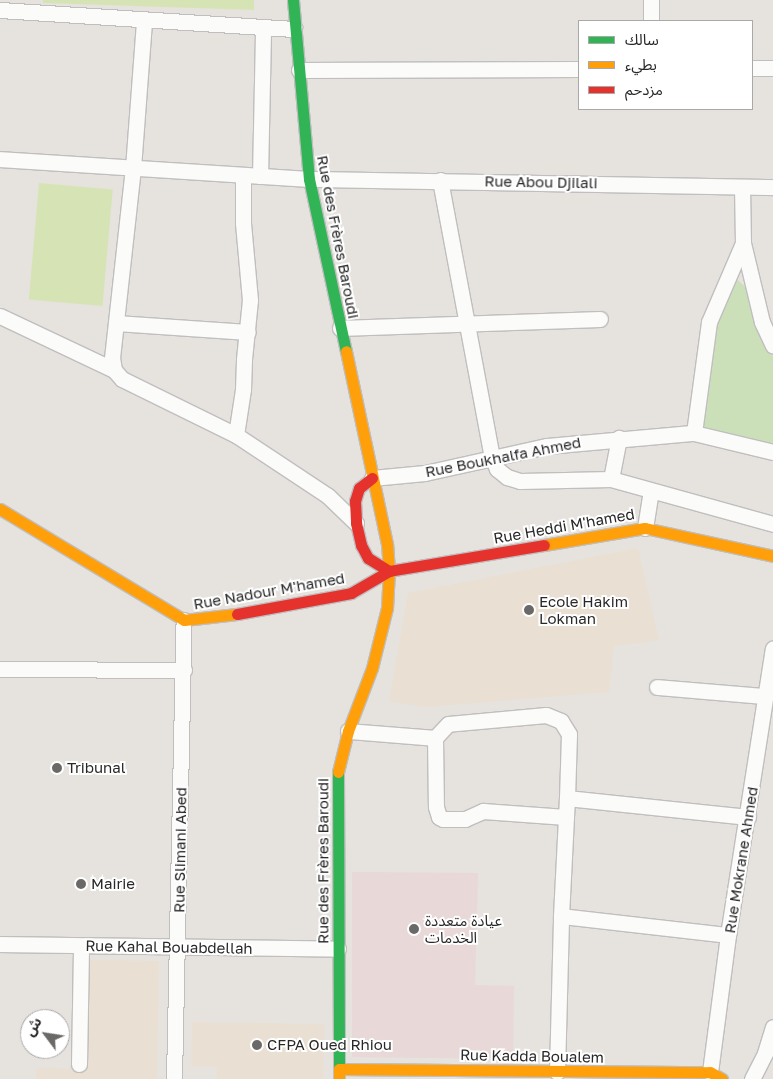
<!DOCTYPE html>
<html>
<head>
<meta charset="utf-8">
<style>
	body { margin:0 }
	#map { position:relative; width:773px; height:1079px; overflow:hidden; background:#e6e2de; font-family:"Golos Text","Noto Sans Arabic",sans-serif }
	div>[style] { position:absolute }
	.education>* { inset:0; background:#e9e0d3 }
	.medical>* { inset:0; background:#e8d8d8 }
	.green>* { inset:0; background:#cbe0b8 }
	.pitch>* { inset:0; background:#d6e4b5; transform-origin:0 0 }
	.roads { filter:drop-shadow(1px 0 #c0bebf) drop-shadow(-1px 0 #c0bebf) drop-shadow(0 1px #c0bebf) drop-shadow(0 -1px #c0bebf) }
	.street>* { height:15px; margin:-7.5px; padding:0 7.5px; transform-origin:7.5px; border-radius:7.5px; background:#fbfbfa }
	.fast>* { height:11px; margin:-5.5px; padding:0 5.5px; transform-origin:5.5px; border-radius:5.5px; background:#30b455 }
	.slow>* { height:11px; margin:-5.5px; padding:0 5.5px; transform-origin:5.5px; border-radius:5.5px; background:#ff9f0a }
	.jam>* { height:11px; margin:-5.5px; padding:0 5.5px; transform-origin:5.5px; border-radius:5.5px; background:#e5322d }
	.dots>* { width:14px; height:14px; translate:-50% -50%; box-sizing:border-box; border:2px solid #fff; border-radius:50% }
	span { translate:-50% -50%; white-space:nowrap; text-align:center; line-height:1.15; -webkit-text-stroke:4px #fff; paint-order:stroke }
	.street-label { font-size:15px; color:#282828 }
	.poi-label { font-size:15px; color:#282828 }
	.left { translate:0 -50%; text-align:left }
	.legend { position:absolute; left:578px; top:20px; width:175px; height:90px; box-sizing:border-box; background:#fff; border:1px solid #a9a9a9; margin:0; padding:6px 9px; list-style:none; font-size:15px; color:#282828 }
	.legend li { display:flex; align-items:center; gap:10px; height:25px }
	.legend b { width:25px; border:1px solid #a9a9a9 }
	.north { position:absolute; left:20px; top:1009px; width:50px; height:50px; box-sizing:border-box; background:#fff; border:1px solid #a9a9a9; border-radius:50%; rotate:301deg; font-size:14px; font-weight:700; line-height:20px; text-align:center; color:#282828 }
	.north::after { content:''; display:block; margin:auto; width:18px; height:22px; background:#6a6968; clip-path:polygon(50% 0,100% 100%,50% 72%,0 100%) }
</style>
</head>
<body>
<div id="map">
	<div class="education">
		<i style="clip-path:polygon(638px 548px,659px 640px,614px 646px,609px 692px,426px 707px,389px 701px,408px 593px)"></i>
		<i style="clip-path:polygon(90px 960px,159px 961px,157px 1079px,36px 1079px,36px 1068px,88px 1069px)"></i>
		<i style="clip-path:polygon(192px 1022px,324px 1024px,323px 1079px,217px 1079px,217px 1067px,191px 1066px)"></i>
	</div>
	<div class="medical">
		<i style="clip-path:polygon(352px 872px,478px 873px,475px 985px,514px 986px,513px 1059px,352px 1057px)"></i>
	</div>
	<div class="green">
		<i style="clip-path:polygon(734px 277px,748px 289px,758px 322px,773px 357px,773px 444px,699px 428px,716px 321px)"></i>
	</div>
	<div class="pitch">
		<i style="clip-path:polygon(43px 0,254px 0,254px 10px,43px 3px)"></i>
		<i style="left:39px;top:183px;width:74px;height:117px;rotate:5deg"></i>
	</div>
	<div class="roads">
		<div class="street">
			<i style="left:0;top:10px;width:295px;rotate:3.7deg"></i>
			<i style="left:651px;top:21px;width:21px;rotate:-90deg"></i>
			<i style="left:752px;top:68px;width:21px"></i>
			<i style="left:299px;top:70px;width:280px;rotate:-0.2deg"></i>
			<i style="left:0;top:159px;width:310px;rotate:3.7deg"></i>
			<i style="left:309px;top:179px;width:464px;rotate:1deg"></i>
			<i style="left:260px;top:176px;width:149px;rotate:-88.8deg"></i>
			<i style="left:440px;top:180px;width:282px;rotate:79.4deg"></i>
			<i style="left:492px;top:457px;width:13px;rotate:67deg"></i>
			<i style="left:497px;top:469px;width:13px;rotate:39deg"></i>
			<i style="left:507px;top:477px;width:14px;rotate:17deg"></i>
			<i style="left:520px;top:481px;width:91px;rotate:-1.3deg"></i>
			<i style="left:611px;top:479px;width:168px;rotate:15.5deg"></i>
			<i style="left:743px;top:243px;width:81px;rotate:76.5deg"></i>
			<i style="left:762px;top:322px;width:26px;rotate:65deg"></i>
			<i style="left:0;top:316px;width:126px;rotate:25.3deg"></i>
			<i style="left:114px;top:370px;width:12px;rotate:48deg"></i>
			<i style="left:122px;top:379px;width:127px;rotate:26.2deg"></i>
			<i style="left:236px;top:435px;width:110px;rotate:33.5deg"></i>
			<i style="left:328px;top:496px;width:39px;rotate:44deg"></i>
			<i style="left:116px;top:323px;width:132px;rotate:3.9deg"></i>
			<i style="left:340px;top:328px;width:260px;rotate:-2deg"></i>
			<i style="left:114px;top:370px;width:12px;rotate:-99deg"></i>
			<i style="left:112px;top:358px;width:191px;rotate:-83.7deg"></i>
			<i style="left:133px;top:168px;width:148px;rotate:-85.7deg"></i>
			<i style="left:694px;top:433px;width:112px;rotate:-82.3deg"></i>
			<i style="left:709px;top:322px;width:86px;rotate:-66.7deg"></i>
			<i style="left:743px;top:243px;width:56px;rotate:-91deg"></i>
			<i style="left:236px;top:435px;width:47px;rotate:-81.3deg"></i>
			<i style="left:243px;top:389px;width:30px;rotate:-88deg"></i>
			<i style="left:244px;top:359px;width:59px;rotate:-84.2deg"></i>
			<i style="left:250px;top:300px;width:77px;rotate:-95.2deg"></i>
			<i style="left:243px;top:223px;width:48px;rotate:-90deg"></i>
			<i style="left:372px;top:478px;width:53px;rotate:-5.4deg"></i>
			<i style="left:425px;top:473px;width:125px;rotate:-12.5deg"></i>
			<i style="left:547px;top:446px;width:148px;rotate:-5.1deg"></i>
			<i style="left:694px;top:433px;width:81px;rotate:13.5deg"></i>
			<i style="left:611px;top:479px;width:42px;rotate:-79deg"></i>
			<i style="left:645px;top:528px;width:37px;rotate:-81deg"></i>
			<i style="left:0;top:669px;width:184px;rotate:0.3deg"></i>
			<i style="left:657px;top:687px;width:108px;rotate:4.8deg"></i>
			<i style="left:348px;top:731px;width:87px;rotate:4.6deg"></i>
			<i style="left:567px;top:798px;width:182px;rotate:6deg"></i>
			<i style="left:561px;top:916px;width:168px;rotate:6.5deg"></i>
			<i style="left:0;top:944px;width:338px;rotate:0.8deg"></i>
			<i style="left:79px;top:1064px;width:118px;rotate:-89deg"></i>
			<i style="left:557px;top:1072px;width:156px;rotate:-88.5deg"></i>
			<i style="left:561px;top:916px;width:118px;rotate:-87.1deg"></i>
			<i style="left:567px;top:798px;width:64px;rotate:-88.2deg"></i>
			<i style="left:569px;top:734px;width:15px;rotate:-122deg"></i>
			<i style="left:561px;top:721px;width:16px;rotate:-158deg"></i>
			<i style="left:546px;top:715px;width:98px;rotate:174.8deg"></i>
			<i style="left:448px;top:724px;width:19px;rotate:133deg"></i>
			<i style="left:435px;top:738px;width:69px;rotate:89.2deg"></i>
			<i style="left:436px;top:807px;width:10px;rotate:73deg"></i>
			<i style="left:439px;top:817px;width:4px;rotate:27deg"></i>
			<i style="left:443px;top:819px;width:22px"></i>
			<i style="left:465px;top:819px;width:20px;rotate:-24deg"></i>
			<i style="left:483px;top:811px;width:83px;rotate:4.1deg"></i>
			<i style="left:710px;top:1072px;width:138px;rotate:-82.5deg"></i>
			<i style="left:728px;top:935px;width:290px;rotate:-81.1deg"></i>
			<i style="left:174px;top:1079px;width:459px;rotate:-88.8deg"></i>
			<i style="left:752px;top:1079px;width:29px;rotate:-63deg"></i>
			<i style="left:765px;top:1053px;width:27px;rotate:-73deg"></i>
		</div>
		<div class="fast">
			<i style="left:293px;top:0;width:180px;rotate:84.9deg"></i>
			<i style="left:309px;top:179px;width:176px;rotate:77.9deg"></i>
			<i style="left:338px;top:772px;width:297px;rotate:89.8deg"></i>
		</div>
		<div class="slow">
			<i style="left:0;top:509px;width:215px;rotate:31.1deg"></i>
			<i style="left:184px;top:620px;width:53px;rotate:-6.5deg"></i>
			<i style="left:544px;top:545px;width:102px;rotate:-9.6deg"></i>
			<i style="left:645px;top:528px;width:131px;rotate:12.3deg"></i>
			<i style="left:338px;top:772px;width:42px;rotate:-76.3deg"></i>
			<i style="left:348px;top:731px;width:67px;rotate:-69.1deg"></i>
			<i style="left:372px;top:668px;width:62px;rotate:-76deg"></i>
			<i style="left:387px;top:608px;width:37px;rotate:-87deg"></i>
			<i style="left:389px;top:571px;width:27px;rotate:-94deg"></i>
			<i style="left:387px;top:544px;width:197px;rotate:-102deg"></i>
			<i style="left:339px;top:1079px;width:10px;rotate:-90deg"></i>
			<i style="left:339px;top:1069px;width:371px;rotate:0.5deg"></i>
			<i style="left:710px;top:1072px;width:14px;rotate:30deg"></i>
		</div>
		<div class="jam">
			<i style="left:372px;top:478px;width:16px;rotate:142deg"></i>
			<i style="left:359px;top:488px;width:14px;rotate:107deg"></i>
			<i style="left:355px;top:501px;width:22px;rotate:87deg"></i>
			<i style="left:356px;top:523px;width:23px;rotate:77deg"></i>
			<i style="left:361px;top:545px;width:15px;rotate:62deg"></i>
			<i style="left:368px;top:558px;width:25px;rotate:32deg"></i>
			<i style="left:237px;top:614px;width:116px;rotate:-10.4deg"></i>
			<i style="left:351px;top:593px;width:44px;rotate:-30.1deg"></i>
			<i style="left:389px;top:571px;width:157px;rotate:-9.5deg"></i>
		</div>
	</div>
	<div class="dots">
		<i style="left:529px;top:610px;background:#6a6968"></i>
		<i style="left:57px;top:768px;background:#6a6968"></i>
		<i style="left:81px;top:884px;background:#6a6968"></i>
		<i style="left:414px;top:929px;background:#6a6968"></i>
		<i style="left:257px;top:1045px;background:#6a6968"></i>
	</div>
	<div class="street-label">
		<span style="left:541px;top:182px;rotate:1deg">Rue Abou Djilali</span>
		<span style="left:338px;top:237px;rotate:79deg">Rue des Frères Baroudi</span>
		<span style="left:503px;top:457px;rotate:-11deg">Rue Boukhalfa Ahmed</span>
		<span style="left:564px;top:526px;rotate:-10deg">Rue Heddi M'hamed</span>
		<span style="left:269px;top:591px;rotate:-10deg">Rue Nadour M'hamed</span>
		<span style="left:180px;top:850px;rotate:-89deg">Rue Slimani Abed</span>
		<span style="left:741px;top:860px;rotate:-81deg">Rue Mokrane Ahmed</span>
		<span style="left:323px;top:861px;rotate:-90deg">Rue des Frères Baroudi</span>
		<span style="left:169px;top:947px;rotate:1deg">Rue Kahal Bouabdellah</span>
		<span style="left:532px;top:1056px;rotate:1deg">Rue Kadda Boualem</span>
	</div>
	<div class="poi-label">
		<span class="left" style="left:539px;top:610px">Ecole Hakim<br>Lokman</span>
		<span class="left" style="left:67px;top:768px">Tribunal</span>
		<span class="left" style="left:91px;top:884px">Mairie</span>
		<span class="left" style="left:425px;top:929px">عيادة متعددة<br>الخدمات</span>
		<span class="left" style="left:267px;top:1045px">CFPA Oued Rhiou</span>
	</div>
	<ul class="legend">
	<li><b style="height:6px;background:#30b455"></b>سالك</li>
	<li><b style="height:6px;background:#ff9f0a"></b>بطيء</li>
	<li><b style="height:6px;background:#e5322d"></b>مزدحم</li>
	</ul>
	<div class="north">ش</div>
</div>
</body>
</html>
